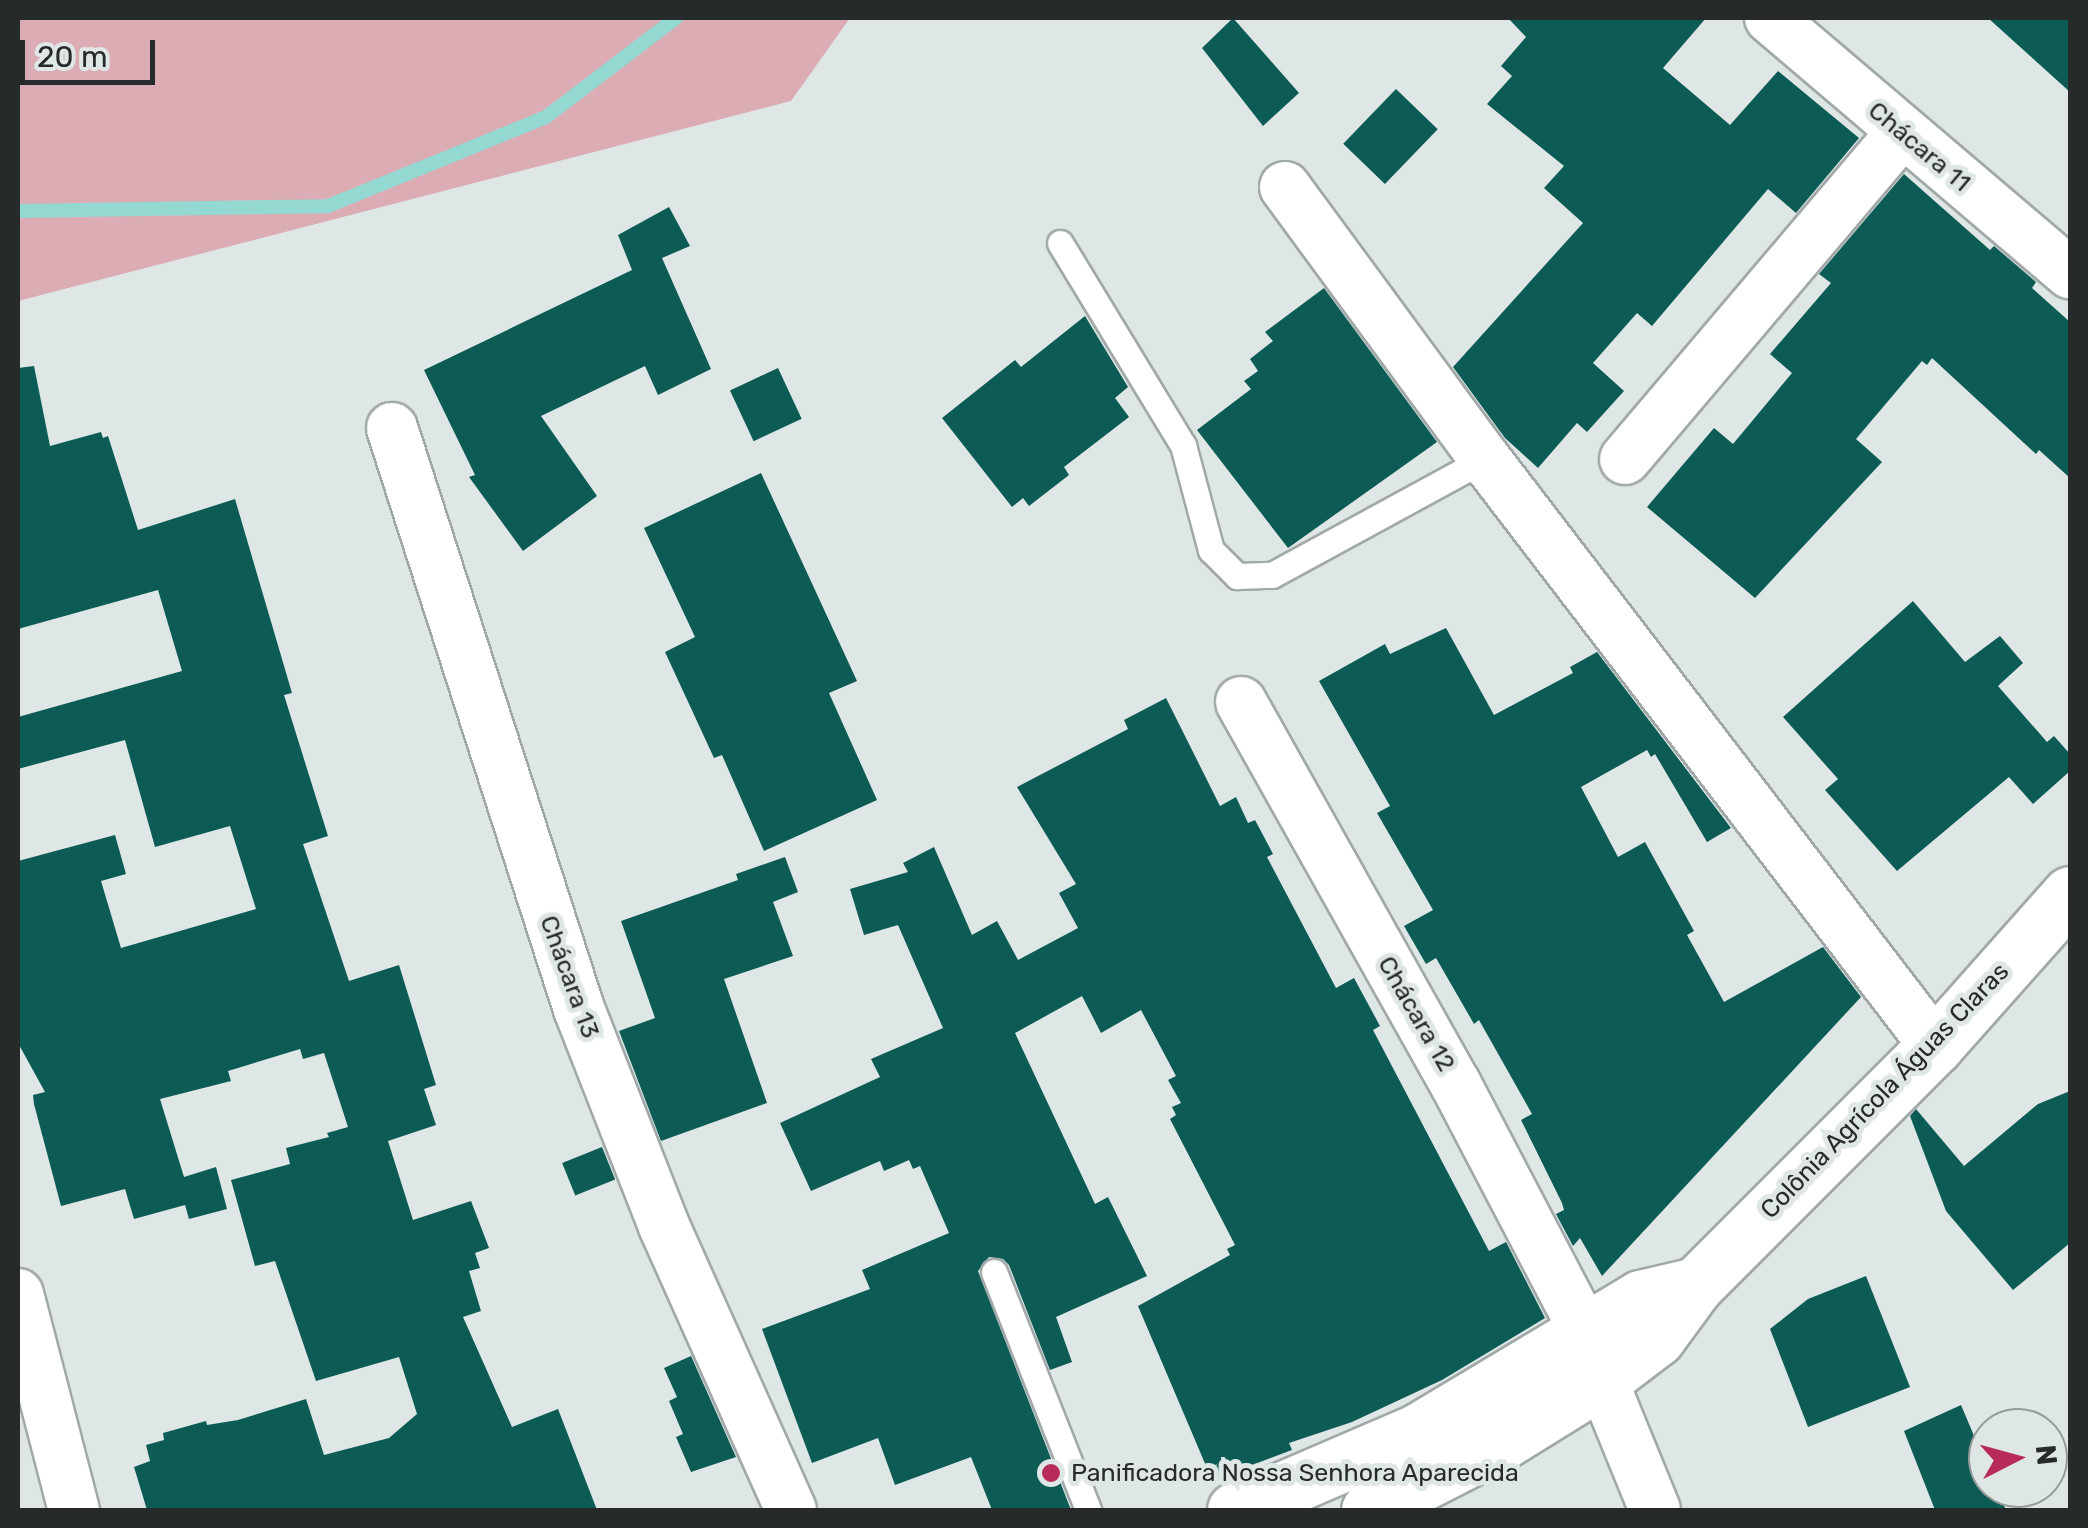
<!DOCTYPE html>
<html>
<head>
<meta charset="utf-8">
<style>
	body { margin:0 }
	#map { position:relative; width:2088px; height:1528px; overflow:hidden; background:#dee7e6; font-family:Rubik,sans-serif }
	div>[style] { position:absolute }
	.green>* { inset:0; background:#dcacb5 }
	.stream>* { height:14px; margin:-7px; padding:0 7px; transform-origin:7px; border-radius:7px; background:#93d8d1 }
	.building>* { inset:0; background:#0c5b55; transform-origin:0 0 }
	.roads { filter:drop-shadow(2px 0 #a1a9a8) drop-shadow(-2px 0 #a1a9a8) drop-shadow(0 2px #a1a9a8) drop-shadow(0 -2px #a1a9a8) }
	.service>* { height:25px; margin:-12.5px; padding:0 12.5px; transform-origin:12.5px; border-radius:12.5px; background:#fff }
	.minor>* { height:50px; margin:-25px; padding:0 25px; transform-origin:25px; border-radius:25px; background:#fff }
	.secondary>* { height:55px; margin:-27.5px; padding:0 27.5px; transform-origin:27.5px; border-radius:27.5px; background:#fff }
	.dots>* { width:28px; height:28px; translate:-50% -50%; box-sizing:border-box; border:5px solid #dee7e6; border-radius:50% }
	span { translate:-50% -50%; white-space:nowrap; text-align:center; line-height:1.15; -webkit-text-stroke:10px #dee7e6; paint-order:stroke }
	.street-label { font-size:25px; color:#272a2a }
	.poi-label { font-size:25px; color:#272a2a }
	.left { translate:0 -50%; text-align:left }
	.frame { position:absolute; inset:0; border:20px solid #272a2a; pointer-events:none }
	.north { position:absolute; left:1968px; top:1408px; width:100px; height:100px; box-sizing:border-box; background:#dee7e6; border:2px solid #959b9b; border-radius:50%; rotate:84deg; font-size:28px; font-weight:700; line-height:40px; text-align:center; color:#272a2a }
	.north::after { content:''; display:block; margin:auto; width:35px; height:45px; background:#b82a5a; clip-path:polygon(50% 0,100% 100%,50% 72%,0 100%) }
	.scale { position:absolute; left:20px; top:40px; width:135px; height:45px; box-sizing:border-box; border:5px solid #272a2a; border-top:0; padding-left:12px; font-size:30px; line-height:35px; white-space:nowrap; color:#272a2a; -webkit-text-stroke:8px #dee7e6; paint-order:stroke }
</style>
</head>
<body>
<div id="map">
	<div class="green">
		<i style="clip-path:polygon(18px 18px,850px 18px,791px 101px,18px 301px)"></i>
	</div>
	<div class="stream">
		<i style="left:18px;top:211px;width:310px;rotate:-0.9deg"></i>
		<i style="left:328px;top:206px;width:235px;rotate:-22.2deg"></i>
		<i style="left:546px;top:117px;width:163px;rotate:-37.3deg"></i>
	</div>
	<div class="building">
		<i style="clip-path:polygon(1233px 18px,1299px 93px,1263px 126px,1202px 48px)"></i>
		<i style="clip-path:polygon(1508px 18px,1706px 18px,1663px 68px,1730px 125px,1778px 71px,1859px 138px,1796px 213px,1768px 189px,1652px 326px,1637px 313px,1593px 363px,1624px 391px,1587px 432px,1577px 423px,1538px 468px,1505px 438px,1453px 367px,1583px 223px,1544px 188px,1564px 166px,1487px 104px,1512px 76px,1501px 66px,1526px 37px)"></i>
		<i style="clip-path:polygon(1988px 18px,2070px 18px,2070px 92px)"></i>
		<i style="left:1396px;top:89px;width:58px;height:76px;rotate:44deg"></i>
		<i style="clip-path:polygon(1904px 174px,1990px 250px,1994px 246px,2036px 282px,2032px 288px,2070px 322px,2070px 478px,2039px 450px,2036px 454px,1932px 358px,1927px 365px,1922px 361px,1856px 439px,1882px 462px,1755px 598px,1647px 507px,1714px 428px,1733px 444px,1792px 373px,1770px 354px,1831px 283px,1819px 274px)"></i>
		<i style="clip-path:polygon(669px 207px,690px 246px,662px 258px,711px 369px,658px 395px,645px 366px,541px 416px,597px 496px,523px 551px,469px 477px,475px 475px,424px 370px,632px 270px,618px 235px)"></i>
		<i style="clip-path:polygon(1324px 288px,1437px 442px,1288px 548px,1197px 430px,1251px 389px,1244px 381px,1258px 371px,1250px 359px,1273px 341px,1265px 332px)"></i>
		<i style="clip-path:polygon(1085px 316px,1128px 387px,1115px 398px,1129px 417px,1064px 467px,1069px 475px,1029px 506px,1023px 498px,1012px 507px,942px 418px,1015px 360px,1021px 367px)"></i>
		<i style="clip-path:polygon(34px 366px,50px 446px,101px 432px,103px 438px,108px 436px,138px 530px,235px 499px,292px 693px,284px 695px,328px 836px,303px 844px,349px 981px,399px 965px,436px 1085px,424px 1089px,436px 1125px,388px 1141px,413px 1220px,471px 1201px,489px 1248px,475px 1253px,480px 1268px,469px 1271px,481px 1311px,463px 1317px,512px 1427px,558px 1409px,597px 1510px,147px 1510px,134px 1467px,150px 1461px,146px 1445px,164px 1440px,163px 1433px,206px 1421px,207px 1425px,238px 1420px,306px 1399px,324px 1455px,389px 1438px,417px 1414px,399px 1357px,316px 1381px,275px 1261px,255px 1266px,231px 1180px,290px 1164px,286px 1148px,329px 1137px,327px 1133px,348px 1127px,324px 1053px,303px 1059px,300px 1049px,228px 1071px,231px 1081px,160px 1099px,184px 1177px,216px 1167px,227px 1209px,189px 1219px,185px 1205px,134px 1219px,125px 1189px,61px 1206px,34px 1104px,33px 1095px,45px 1092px,18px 1043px,18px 861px,115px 835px,126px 874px,101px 881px,121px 948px,256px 909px,230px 826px,155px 847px,125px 740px,18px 769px,18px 717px,182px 671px,158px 590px,18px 629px,18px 368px)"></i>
		<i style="left:778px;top:368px;width:56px;height:53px;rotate:65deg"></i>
		<i style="clip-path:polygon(761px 473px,857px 681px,829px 693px,877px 800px,764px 851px,722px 755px,714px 758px,665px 652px,695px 637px,644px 528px)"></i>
		<i style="clip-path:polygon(1913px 601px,1965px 662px,2000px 636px,2023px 663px,1998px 686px,2047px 742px,2054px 736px,2070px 754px,2070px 771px,2033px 804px,2009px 777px,1897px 871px,1825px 790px,1838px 779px,1783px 717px)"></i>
		<i style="clip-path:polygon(1446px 628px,1494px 715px,1573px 673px,1570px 667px,1597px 652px,1731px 828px,1707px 842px,1655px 754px,1651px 757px,1647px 750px,1581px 787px,1618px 857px,1645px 842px,1694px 931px,1687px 935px,1724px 1002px,1823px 947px,1861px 997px,1602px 1276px,1580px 1238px,1573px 1246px,1556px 1214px,1564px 1210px,1562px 1203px,1521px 1120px,1532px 1114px,1479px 1020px,1474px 1024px,1436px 958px,1426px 964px,1404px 926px,1433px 910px,1377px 813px,1390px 806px,1319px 681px,1385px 644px,1390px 654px)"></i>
		<i style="clip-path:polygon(1166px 698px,1220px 806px,1236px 797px,1248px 823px,1255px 820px,1273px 854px,1267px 857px,1336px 988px,1354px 978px,1380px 1026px,1373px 1030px,1489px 1251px,1506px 1242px,1545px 1318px,1442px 1380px,1352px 1422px,1289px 1443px,1292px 1450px,1212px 1480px,1138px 1306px,1230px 1255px,1227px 1249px,1235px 1245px,1170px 1119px,1176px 1115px,1172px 1107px,1181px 1103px,1168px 1080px,1176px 1076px,1141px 1010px,1101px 1033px,1082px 996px,1015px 1033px,1095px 1204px,1108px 1197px,1147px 1276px,1056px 1317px,1072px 1362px,1050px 1370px,1009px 1265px,1003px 1259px,989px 1257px,978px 1271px,1071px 1510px,992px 1510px,971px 1457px,895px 1485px,878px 1438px,812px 1463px,762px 1329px,870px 1289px,862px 1270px,949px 1233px,920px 1166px,913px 1169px,909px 1160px,884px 1171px,880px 1161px,811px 1191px,780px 1123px,880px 1077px,871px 1059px,943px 1028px,898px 925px,864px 935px,850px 889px,908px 872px,903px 863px,934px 847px,972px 935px,997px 921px,1018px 960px,1078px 928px,1059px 893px,1076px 884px,1017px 787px,1128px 729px,1124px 720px)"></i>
		<i style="clip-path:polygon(785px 857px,798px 892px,773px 902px,793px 956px,724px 979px,767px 1103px,661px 1141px,619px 1031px,655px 1018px,621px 921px,738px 880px,736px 874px)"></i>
		<i style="clip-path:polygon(2070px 1091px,2070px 1243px,2013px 1290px,1946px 1211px,1910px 1116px,1916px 1109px,1964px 1166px,2038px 1104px)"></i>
		<i style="left:602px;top:1147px;width:35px;height:43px;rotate:68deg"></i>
		<i style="clip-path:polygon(1866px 1276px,1910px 1387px,1808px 1427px,1770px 1329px,1808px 1299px)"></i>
		<i style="clip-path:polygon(691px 1356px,736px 1457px,691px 1472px,676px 1437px,683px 1434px,669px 1401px,677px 1397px,664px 1368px)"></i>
		<i style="clip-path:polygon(1961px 1405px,1988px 1469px,1988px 1488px,1996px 1488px,2006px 1510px,1935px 1510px,1904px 1431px)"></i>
	</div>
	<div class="roads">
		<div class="service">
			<i style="left:1060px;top:243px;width:237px;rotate:58.7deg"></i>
			<i style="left:1183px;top:445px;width:109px;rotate:75.1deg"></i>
			<i style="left:1211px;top:550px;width:37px;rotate:45deg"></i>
			<i style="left:1237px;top:576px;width:35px;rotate:-2deg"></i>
			<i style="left:1272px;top:575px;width:243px;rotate:-28.6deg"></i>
			<i style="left:994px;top:1272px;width:256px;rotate:68.4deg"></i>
		</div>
		<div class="minor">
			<i style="left:1770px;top:18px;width:394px;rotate:40.4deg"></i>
			<i style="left:1285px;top:187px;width:338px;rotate:53.7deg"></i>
			<i style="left:1485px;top:459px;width:740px;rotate:52.53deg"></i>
			<i style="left:392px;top:428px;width:610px;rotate:72.16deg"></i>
			<i style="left:579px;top:1009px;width:233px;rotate:68.6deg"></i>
			<i style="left:664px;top:1226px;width:311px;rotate:65.9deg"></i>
			<i style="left:1625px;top:459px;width:427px;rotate:-49.7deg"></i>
			<i style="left:1241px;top:702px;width:437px;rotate:60.7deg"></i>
			<i style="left:1455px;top:1083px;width:279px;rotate:62.4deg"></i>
			<i style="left:18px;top:1294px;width:223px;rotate:75.5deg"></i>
			<i style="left:1602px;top:1380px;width:140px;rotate:67.8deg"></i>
		</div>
		<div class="secondary">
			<i style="left:1235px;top:1510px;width:199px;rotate:-23.3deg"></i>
			<i style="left:1418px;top:1431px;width:259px;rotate:-30.9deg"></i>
			<i style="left:1640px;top:1298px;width:57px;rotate:-13.1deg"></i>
			<i style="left:1369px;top:1510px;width:147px;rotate:-27.1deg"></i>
			<i style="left:1500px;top:1443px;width:120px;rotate:-31.7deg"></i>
			<i style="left:1602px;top:1380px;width:69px;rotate:-37.4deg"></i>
			<i style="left:1657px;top:1338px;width:66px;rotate:-53.7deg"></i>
			<i style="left:1696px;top:1285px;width:338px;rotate:-45deg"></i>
			<i style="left:1935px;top:1046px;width:203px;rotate:-48.4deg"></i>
		</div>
	</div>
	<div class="dots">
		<i style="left:1051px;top:1473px;background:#b82a5a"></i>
	</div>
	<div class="street-label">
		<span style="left:1919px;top:147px;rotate:40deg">Chácara 11</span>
		<span style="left:569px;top:977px;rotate:70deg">Chácara 13</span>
		<span style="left:1416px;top:1014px;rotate:60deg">Chácara 12</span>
		<span style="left:1885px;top:1091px;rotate:-46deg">Colônia Agrícola Águas Claras</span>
	</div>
	<div class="poi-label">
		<span class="left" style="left:1071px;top:1473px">Panificadora Nossa Senhora Aparecida</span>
	</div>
	<div class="frame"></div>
	<div class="north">N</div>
	<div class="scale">20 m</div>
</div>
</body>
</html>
